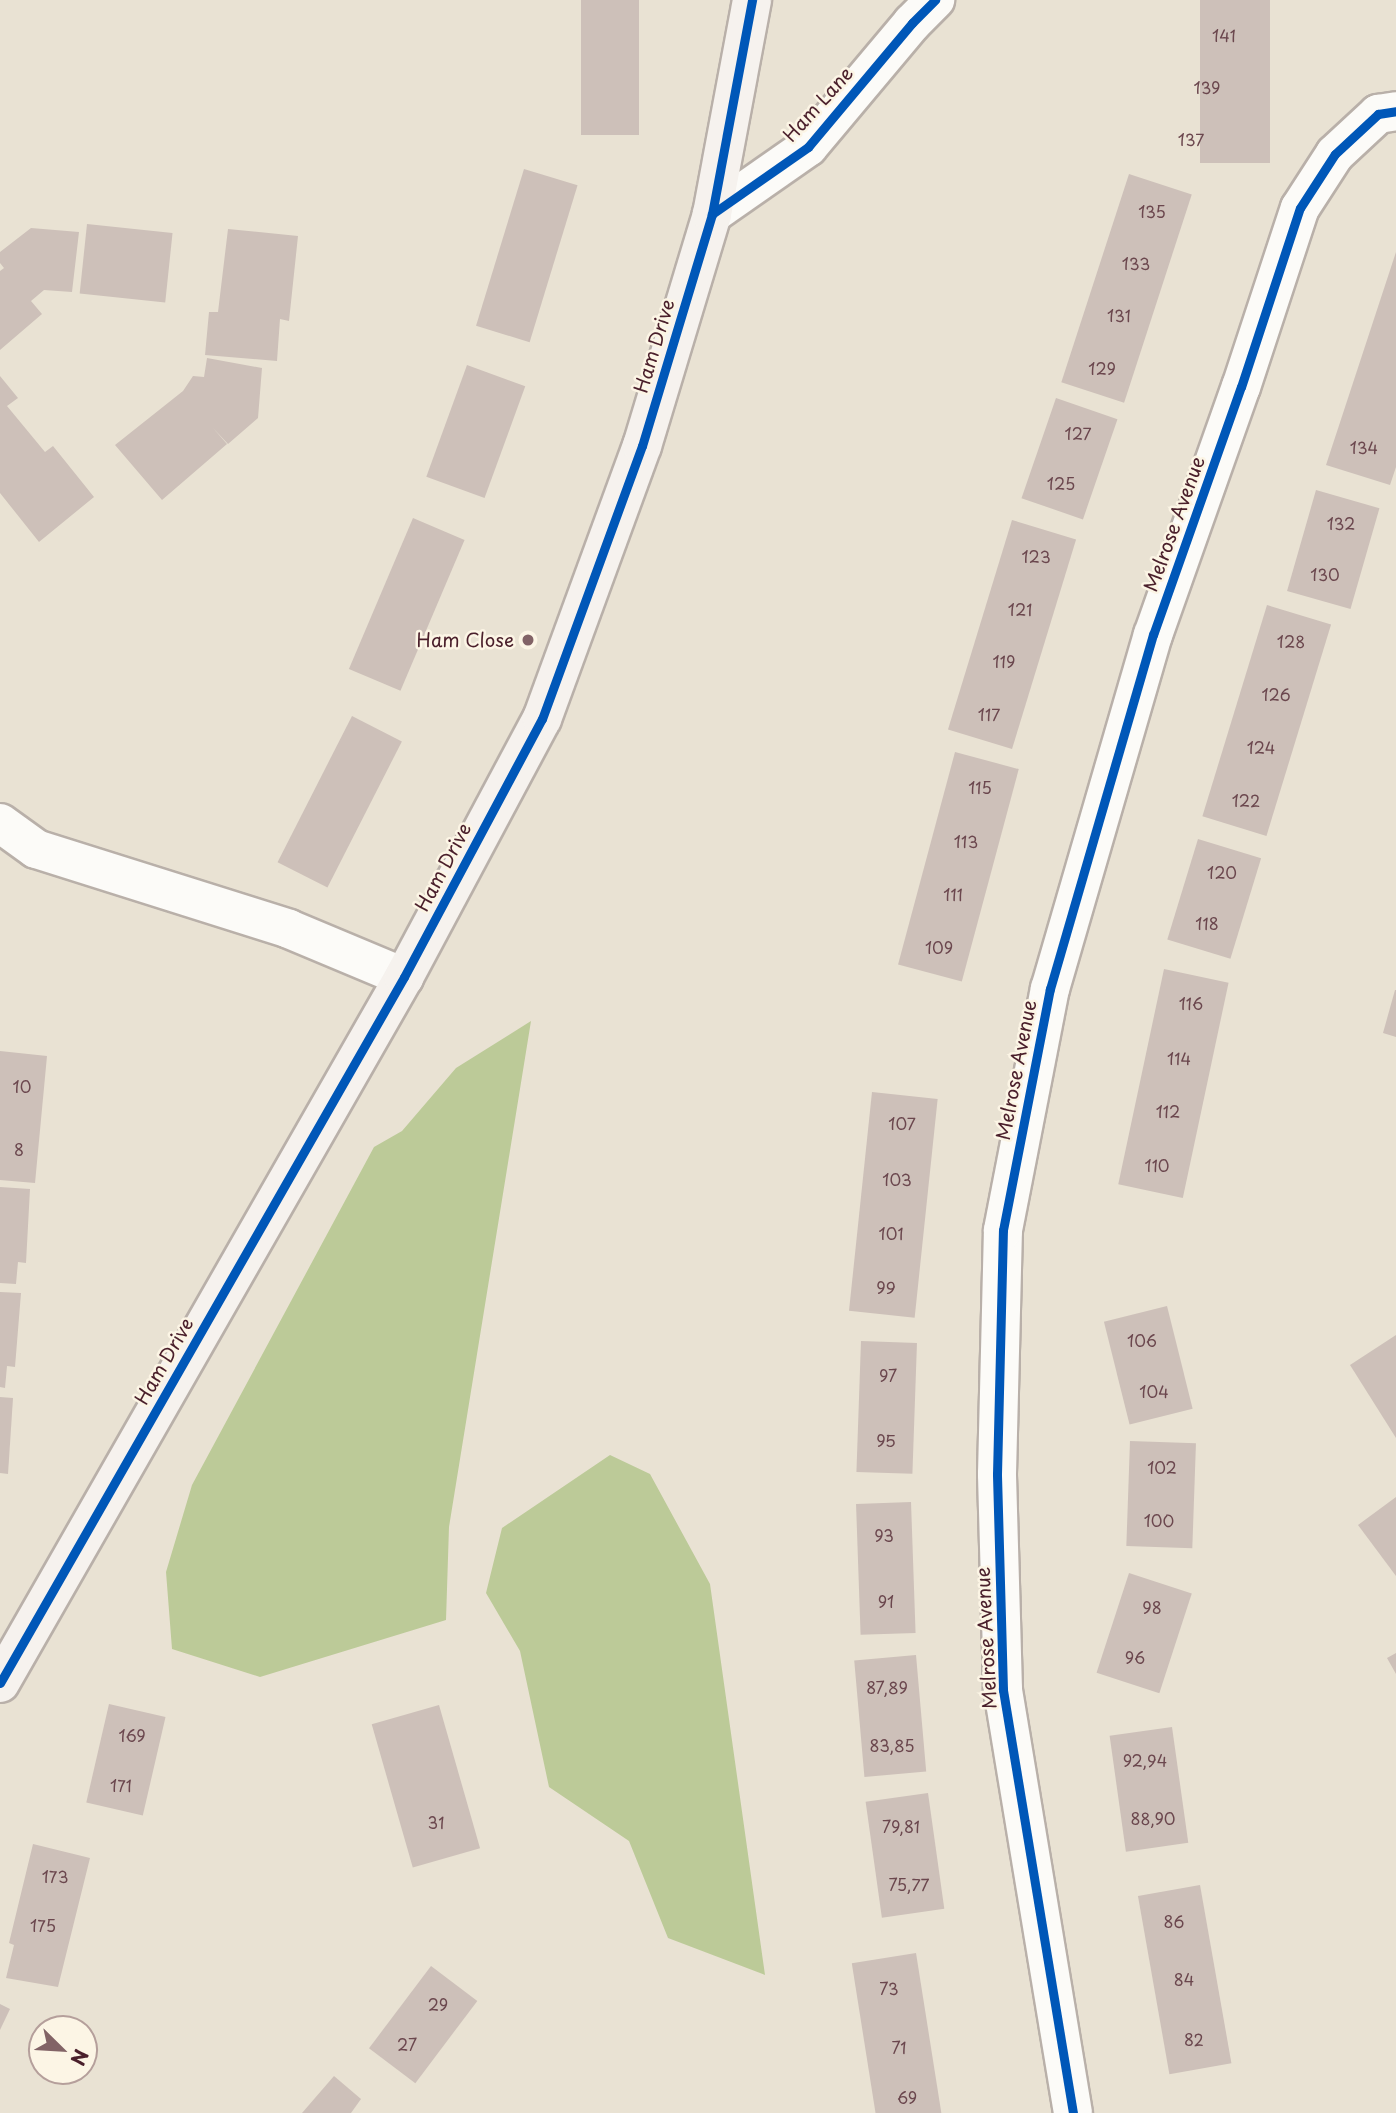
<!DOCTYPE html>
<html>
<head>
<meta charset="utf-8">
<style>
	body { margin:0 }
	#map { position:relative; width:1396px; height:2113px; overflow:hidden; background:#e9e2d3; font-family:"Playpen Sans",sans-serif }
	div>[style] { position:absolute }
	.forest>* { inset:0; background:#bcca98 }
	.building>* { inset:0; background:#cdc0b9; transform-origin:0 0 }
	.roads { filter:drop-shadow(2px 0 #b9b0a9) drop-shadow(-2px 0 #b9b0a9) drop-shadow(0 2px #b9b0a9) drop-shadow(0 -2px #b9b0a9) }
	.street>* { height:38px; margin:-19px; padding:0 19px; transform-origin:19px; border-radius:19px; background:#fcfbf8 }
	.secondary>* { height:38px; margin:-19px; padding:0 19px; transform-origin:19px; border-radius:19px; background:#f6f2ee }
	.cycleway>* { height:9px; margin:-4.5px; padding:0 4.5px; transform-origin:4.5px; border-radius:4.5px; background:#0057b8 }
	.dots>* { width:19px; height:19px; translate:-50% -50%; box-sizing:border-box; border:4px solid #fcf5e5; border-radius:50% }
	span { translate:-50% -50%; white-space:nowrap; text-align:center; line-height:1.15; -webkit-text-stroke:5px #fcf5e5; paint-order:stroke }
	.number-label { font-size:16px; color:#6b474e }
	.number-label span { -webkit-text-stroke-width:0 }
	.street-label { font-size:19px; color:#4a1f2b }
	.poi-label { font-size:19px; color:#4a1f2b }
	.right { translate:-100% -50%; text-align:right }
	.north { position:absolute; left:28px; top:2015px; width:70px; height:70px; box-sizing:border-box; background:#fcf5e5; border:2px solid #b59f9b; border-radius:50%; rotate:114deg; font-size:19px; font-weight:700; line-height:28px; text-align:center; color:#4a1f2b }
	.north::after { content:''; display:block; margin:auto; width:24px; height:32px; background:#826366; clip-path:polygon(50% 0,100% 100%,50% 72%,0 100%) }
</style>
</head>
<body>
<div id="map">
	<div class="forest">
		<i style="clip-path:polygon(531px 1021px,449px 1527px,446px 1620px,260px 1677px,172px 1649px,166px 1572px,192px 1485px,374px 1147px,402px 1131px,456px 1068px)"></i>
		<i style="clip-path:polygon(610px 1455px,650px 1474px,710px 1584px,765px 1975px,668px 1938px,629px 1841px,549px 1787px,520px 1651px,486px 1593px,502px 1528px)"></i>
	</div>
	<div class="building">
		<i style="left:581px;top:0;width:58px;height:135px"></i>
		<i style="left:1200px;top:0;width:70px;height:163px"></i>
		<i style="left:524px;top:169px;width:56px;height:164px;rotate:17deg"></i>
		<i style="left:1129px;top:174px;width:66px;height:219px;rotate:18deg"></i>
		<i style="left:87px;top:224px;width:86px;height:70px;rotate:6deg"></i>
		<i style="clip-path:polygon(31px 228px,79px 232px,72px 292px,44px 290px,31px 301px,42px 314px,0 350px,0 271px,4px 268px,0 263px,0 252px)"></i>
		<i style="clip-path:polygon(228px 229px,298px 236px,289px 321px,280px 319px,277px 361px,205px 355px,209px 312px,218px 312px)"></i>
		<i style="clip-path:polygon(1396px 252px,1396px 467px,1390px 485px,1326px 465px)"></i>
		<i style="clip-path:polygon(207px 358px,262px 368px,258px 418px,228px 444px,213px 428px,227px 444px,162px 500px,115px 445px,183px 391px,193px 376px,204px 377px)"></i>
		<i style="left:467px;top:365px;width:62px;height:119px;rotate:20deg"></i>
		<i style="clip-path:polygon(0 376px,18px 398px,7px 406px,45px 452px,53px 446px,94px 497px,39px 542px,0 493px)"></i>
		<i style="left:1056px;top:398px;width:65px;height:106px;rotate:19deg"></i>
		<i style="left:1316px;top:490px;width:66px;height:105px;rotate:16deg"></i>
		<i style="left:413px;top:518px;width:56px;height:164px;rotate:23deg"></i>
		<i style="left:1012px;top:520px;width:67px;height:219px;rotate:17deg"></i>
		<i style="left:1267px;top:605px;width:67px;height:221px;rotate:17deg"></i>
		<i style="left:352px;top:716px;width:56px;height:164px;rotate:27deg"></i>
		<i style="left:955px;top:752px;width:66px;height:220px;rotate:15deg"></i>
		<i style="left:1198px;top:839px;width:66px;height:105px;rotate:17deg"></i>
		<i style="left:1164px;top:969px;width:66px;height:220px;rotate:12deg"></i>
		<i style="clip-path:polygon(1395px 990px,1396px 990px,1396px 1037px,1383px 1033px)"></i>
		<i style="clip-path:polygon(0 1051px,47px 1056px,35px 1183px,0 1180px)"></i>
		<i style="left:872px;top:1092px;width:66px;height:220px;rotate:6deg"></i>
		<i style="clip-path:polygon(0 1187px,30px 1189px,26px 1263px,18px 1262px,16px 1284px,0 1283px)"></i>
		<i style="clip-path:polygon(0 1292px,21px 1293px,15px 1367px,7px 1366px,5px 1388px,0 1387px)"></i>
		<i style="left:1167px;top:1306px;width:106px;height:65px;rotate:76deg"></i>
		<i style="clip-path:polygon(1396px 1335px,1396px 1438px,1350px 1365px)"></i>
		<i style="left:861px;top:1341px;width:56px;height:131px;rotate:2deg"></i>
		<i style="clip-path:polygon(0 1397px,13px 1398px,8px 1474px,0 1473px)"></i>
		<i style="left:1130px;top:1441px;width:66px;height:105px;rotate:2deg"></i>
		<i style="clip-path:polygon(1396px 1497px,1396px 1576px,1358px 1525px)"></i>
		<i style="left:911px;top:1502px;width:131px;height:55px;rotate:88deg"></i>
		<i style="left:1129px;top:1573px;width:66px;height:105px;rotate:18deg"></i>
		<i style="clip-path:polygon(1396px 1653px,1396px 1674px,1387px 1658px)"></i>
		<i style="left:916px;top:1655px;width:117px;height:62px;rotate:85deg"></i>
		<i style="left:109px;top:1704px;width:58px;height:101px;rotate:13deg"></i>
		<i style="left:439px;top:1705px;width:149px;height:70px;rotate:74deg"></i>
		<i style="left:1172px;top:1727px;width:117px;height:63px;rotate:82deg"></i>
		<i style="left:928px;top:1793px;width:117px;height:63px;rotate:82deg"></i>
		<i style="clip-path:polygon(33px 1844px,90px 1858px,58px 1987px,6px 1978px,14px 1945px,9px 1943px)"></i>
		<i style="left:1200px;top:1885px;width:181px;height:63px;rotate:80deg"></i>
		<i style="left:916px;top:1953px;width:162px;height:65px;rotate:81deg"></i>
		<i style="left:431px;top:1966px;width:58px;height:103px;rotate:37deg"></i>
		<i style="clip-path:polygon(0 2004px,10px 2009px,0 2030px)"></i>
		<i style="clip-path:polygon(334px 2076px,361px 2099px,351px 2113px,302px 2113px)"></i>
	</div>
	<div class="roads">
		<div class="street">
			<i style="left:712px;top:214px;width:117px;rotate:-34.9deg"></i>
			<i style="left:808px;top:147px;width:162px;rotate:-50deg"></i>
			<i style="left:912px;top:23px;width:33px;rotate:-45deg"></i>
			<i style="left:0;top:823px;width:44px;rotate:35.8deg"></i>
			<i style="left:36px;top:849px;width:265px;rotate:17.5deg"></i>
			<i style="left:289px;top:929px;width:125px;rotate:22.7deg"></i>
			<i style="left:1073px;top:2113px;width:429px;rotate:-99.4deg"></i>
			<i style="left:1003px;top:1690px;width:216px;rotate:-91.6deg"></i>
			<i style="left:997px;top:1474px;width:244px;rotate:-88.6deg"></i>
			<i style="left:1003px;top:1230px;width:246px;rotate:-79deg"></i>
			<i style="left:1050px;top:989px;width:369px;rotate:-73.8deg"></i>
			<i style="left:1153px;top:635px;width:263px;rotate:-70.5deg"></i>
			<i style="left:1241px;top:387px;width:188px;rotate:-71.8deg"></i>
			<i style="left:1300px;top:208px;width:64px;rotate:-57.1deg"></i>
			<i style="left:1335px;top:154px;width:59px;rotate:-42.9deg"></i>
			<i style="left:1378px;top:114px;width:18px;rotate:-9deg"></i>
		</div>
		<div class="secondary">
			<i style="left:0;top:1683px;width:813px;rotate:-60.22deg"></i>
			<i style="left:404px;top:977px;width:293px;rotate:-61.9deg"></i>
			<i style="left:542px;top:719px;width:291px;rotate:-69.9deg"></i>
			<i style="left:642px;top:446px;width:242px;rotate:-73.2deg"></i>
			<i style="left:712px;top:214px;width:218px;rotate:-79.4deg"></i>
		</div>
	</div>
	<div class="cycleway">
		<i style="left:712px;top:214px;width:117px;rotate:-34.9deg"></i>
		<i style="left:808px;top:147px;width:162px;rotate:-50deg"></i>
		<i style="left:912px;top:23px;width:33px;rotate:-45deg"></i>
		<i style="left:0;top:1683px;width:813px;rotate:-60.22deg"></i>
		<i style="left:404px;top:977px;width:293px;rotate:-61.9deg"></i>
		<i style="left:542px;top:719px;width:291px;rotate:-69.9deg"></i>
		<i style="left:642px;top:446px;width:242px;rotate:-73.2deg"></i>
		<i style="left:712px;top:214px;width:218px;rotate:-79.4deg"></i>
		<i style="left:1073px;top:2113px;width:429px;rotate:-99.4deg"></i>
		<i style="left:1003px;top:1690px;width:216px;rotate:-91.6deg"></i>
		<i style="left:997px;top:1474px;width:244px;rotate:-88.6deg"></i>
		<i style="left:1003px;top:1230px;width:246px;rotate:-79deg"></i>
		<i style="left:1050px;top:989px;width:369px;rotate:-73.8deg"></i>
		<i style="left:1153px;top:635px;width:263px;rotate:-70.5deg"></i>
		<i style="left:1241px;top:387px;width:188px;rotate:-71.8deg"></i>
		<i style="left:1300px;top:208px;width:64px;rotate:-57.1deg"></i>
		<i style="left:1335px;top:154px;width:59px;rotate:-42.9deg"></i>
		<i style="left:1378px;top:114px;width:18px;rotate:-9deg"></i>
	</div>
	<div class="dots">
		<i style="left:528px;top:640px;background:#826366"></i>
	</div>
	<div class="number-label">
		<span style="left:1224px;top:35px">141</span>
		<span style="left:1207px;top:87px">139</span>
		<span style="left:1191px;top:139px">137</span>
		<span style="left:1152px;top:211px">135</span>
		<span style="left:1136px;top:263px">133</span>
		<span style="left:1119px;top:315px">131</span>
		<span style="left:1102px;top:368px">129</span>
		<span style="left:1078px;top:433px">127</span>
		<span style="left:1364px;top:447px">134</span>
		<span style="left:1061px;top:483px">125</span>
		<span style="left:1341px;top:523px">132</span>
		<span style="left:1036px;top:556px">123</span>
		<span style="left:1325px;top:574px">130</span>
		<span style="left:1020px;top:609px">121</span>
		<span style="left:1291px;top:641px">128</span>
		<span style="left:1004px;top:661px">119</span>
		<span style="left:1276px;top:694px">126</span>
		<span style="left:989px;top:714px">117</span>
		<span style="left:1261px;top:747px">124</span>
		<span style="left:980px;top:787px">115</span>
		<span style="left:1246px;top:800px">122</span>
		<span style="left:966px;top:841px">113</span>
		<span style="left:1222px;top:872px">120</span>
		<span style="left:953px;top:894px">111</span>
		<span style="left:1207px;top:923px">118</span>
		<span style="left:939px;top:947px">109</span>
		<span style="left:1191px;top:1003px">116</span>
		<span style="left:1179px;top:1058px">114</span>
		<span style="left:22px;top:1086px">10</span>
		<span style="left:1168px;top:1111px">112</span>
		<span style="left:902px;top:1123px">107</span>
		<span style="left:19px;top:1149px">8</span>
		<span style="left:1157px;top:1165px">110</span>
		<span style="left:897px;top:1179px">103</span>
		<span style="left:891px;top:1233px">101</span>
		<span style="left:886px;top:1287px">99</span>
		<span style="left:1142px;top:1340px">106</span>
		<span style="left:888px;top:1375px">97</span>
		<span style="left:1154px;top:1391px">104</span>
		<span style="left:886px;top:1440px">95</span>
		<span style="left:1162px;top:1467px">102</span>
		<span style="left:1159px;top:1520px">100</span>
		<span style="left:884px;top:1535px">93</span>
		<span style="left:886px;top:1601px">91</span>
		<span style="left:1152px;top:1607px">98</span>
		<span style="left:1135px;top:1657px">96</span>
		<span style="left:887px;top:1687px">87,89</span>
		<span style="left:132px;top:1735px">169</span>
		<span style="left:892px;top:1745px">83,85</span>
		<span style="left:1145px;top:1760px">92,94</span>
		<span style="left:121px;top:1785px">171</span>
		<span style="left:1153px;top:1818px">88,90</span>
		<span style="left:436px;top:1822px">31</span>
		<span style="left:901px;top:1826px">79,81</span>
		<span style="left:55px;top:1876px">173</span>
		<span style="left:909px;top:1884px">75,77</span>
		<span style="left:1174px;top:1921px">86</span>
		<span style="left:43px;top:1925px">175</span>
		<span style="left:1184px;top:1979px">84</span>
		<span style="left:889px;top:1988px">73</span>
		<span style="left:438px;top:2004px">29</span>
		<span style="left:1194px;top:2039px">82</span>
		<span style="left:407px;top:2044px">27</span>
		<span style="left:899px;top:2047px">71</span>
		<span style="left:907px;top:2097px">69</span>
	</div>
	<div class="street-label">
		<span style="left:818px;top:104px;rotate:-48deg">Ham Lane</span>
		<span style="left:654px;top:346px;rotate:-73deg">Ham Drive</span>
		<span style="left:1174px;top:524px;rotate:-70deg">Melrose Avenue</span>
		<span style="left:443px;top:867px;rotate:-62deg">Ham Drive</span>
		<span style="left:1016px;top:1070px;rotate:-79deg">Melrose Avenue</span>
		<span style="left:164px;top:1361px;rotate:-60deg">Ham Drive</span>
		<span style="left:986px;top:1638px;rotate:-93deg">Melrose Avenue</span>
	</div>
	<div class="poi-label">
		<span class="right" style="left:514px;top:640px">Ham Close</span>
	</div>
	<div class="north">N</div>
</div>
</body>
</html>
